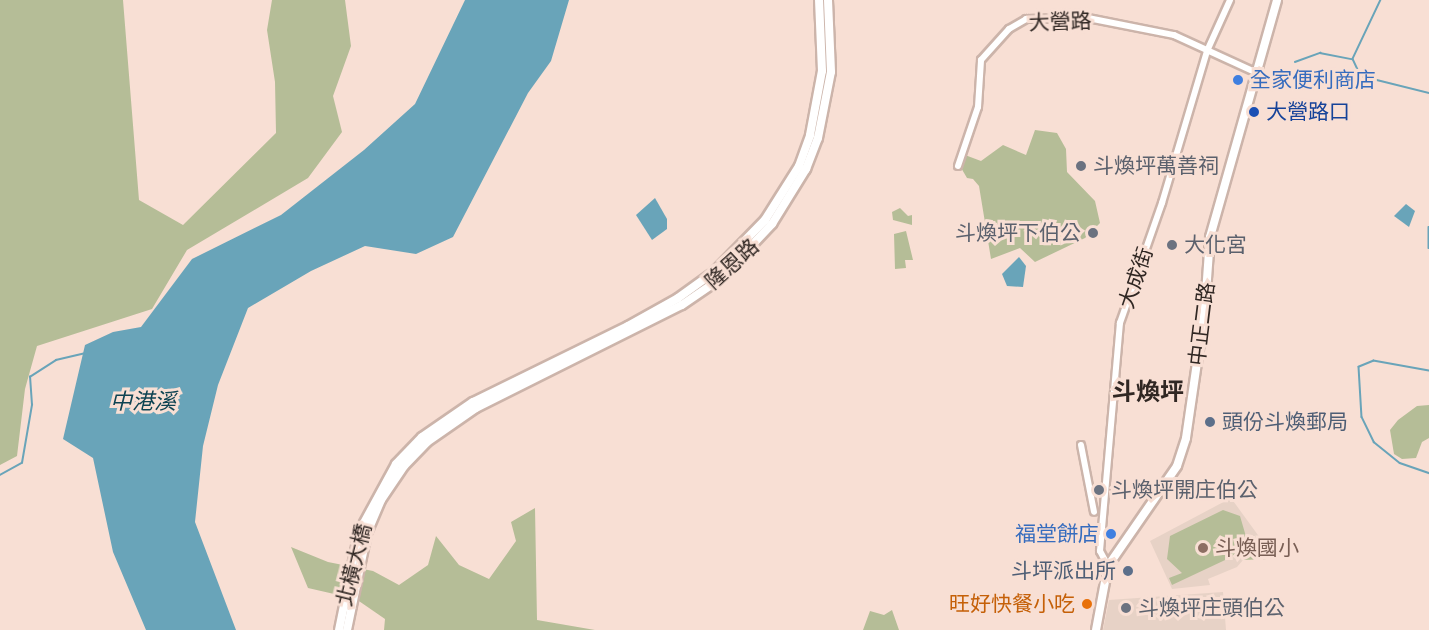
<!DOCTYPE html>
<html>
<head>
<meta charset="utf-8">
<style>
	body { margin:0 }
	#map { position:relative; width:1429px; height:630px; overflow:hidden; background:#f8dfd4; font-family:Figtree,"Noto Sans TC",sans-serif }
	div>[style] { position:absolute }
	.education>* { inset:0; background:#e7d2c6 }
	.green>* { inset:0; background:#b5bd97 }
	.water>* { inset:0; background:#69a4b9 }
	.stream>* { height:1.5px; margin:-0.75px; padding:0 0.75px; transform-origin:0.75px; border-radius:0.75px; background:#69a4b9 }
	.roads { filter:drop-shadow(2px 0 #ccb4aa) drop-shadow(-2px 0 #ccb4aa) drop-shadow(0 2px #ccb4aa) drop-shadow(0 -2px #ccb4aa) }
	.street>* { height:6px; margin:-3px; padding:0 3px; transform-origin:3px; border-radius:3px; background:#fff }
	.secondary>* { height:8px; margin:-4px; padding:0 4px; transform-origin:4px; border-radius:4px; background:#fff }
	.dots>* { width:16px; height:16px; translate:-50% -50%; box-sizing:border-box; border:3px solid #f8dfd4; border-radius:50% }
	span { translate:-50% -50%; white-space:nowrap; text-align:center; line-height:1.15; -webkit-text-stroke:6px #f8dfd4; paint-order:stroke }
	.street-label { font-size:21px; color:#302723 }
	.shop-label { font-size:21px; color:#366cbe }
	.left { translate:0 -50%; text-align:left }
	.right { translate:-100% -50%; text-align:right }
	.transit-label { font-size:21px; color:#164399 }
	.worship-label { font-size:21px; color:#5b616d }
	.service-label { font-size:21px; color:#4e5e75 }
	.education-label { font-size:21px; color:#785e54 }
	.food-label { font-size:21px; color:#c56008 }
	.water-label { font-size:22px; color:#0e4352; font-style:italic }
	.quarter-label { font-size:24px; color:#302723; font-weight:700 }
</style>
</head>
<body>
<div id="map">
	<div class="education">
		<i style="clip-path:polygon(1231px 498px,1263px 542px,1241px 553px,1243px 560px,1237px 567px,1208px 579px,1210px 585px,1172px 589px,1150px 541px)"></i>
		<i style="clip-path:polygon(1223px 592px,1226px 630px,1103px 630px,1109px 600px)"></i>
	</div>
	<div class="green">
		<i style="clip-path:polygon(0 0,123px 0,139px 200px,183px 225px,276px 133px,275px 82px,267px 30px,272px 0,345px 0,351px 46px,333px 96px,342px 132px,308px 178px,187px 250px,152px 309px,37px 346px,25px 389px,17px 456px,0 465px)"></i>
		<i style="clip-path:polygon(1035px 130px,1057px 133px,1066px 149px,1067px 172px,1095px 201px,1100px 223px,1085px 238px,1035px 262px,1020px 248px,991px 259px,979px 186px,973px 179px,967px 178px,960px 166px,965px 155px,981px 161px,1003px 145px,1026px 155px)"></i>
		<i style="clip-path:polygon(900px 208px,908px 216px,912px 215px,912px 225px,893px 220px,892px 212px)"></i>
		<i style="clip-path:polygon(906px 231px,913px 260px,905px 260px,906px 268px,895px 269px,894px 234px)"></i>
		<i style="clip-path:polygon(1429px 405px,1429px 438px,1422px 442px,1416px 458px,1402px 459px,1394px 454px,1390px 430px,1398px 420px,1417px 406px)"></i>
		<i style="clip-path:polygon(535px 508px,537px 620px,595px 630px,384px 630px,385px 619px,356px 599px,308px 588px,291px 547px,328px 562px,373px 571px,399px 585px,428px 565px,436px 536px,459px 565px,489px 579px,516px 541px,511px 522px)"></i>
		<i style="clip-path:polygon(1223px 510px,1240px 516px,1247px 540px,1257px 536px,1269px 554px,1267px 559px,1243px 560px,1240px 553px,1172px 585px,1169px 578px,1182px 573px,1167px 559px,1170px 536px)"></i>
		<i style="clip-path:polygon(892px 610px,899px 630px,863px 630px,870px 611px,884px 615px)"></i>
	</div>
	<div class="water">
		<i style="clip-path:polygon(465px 0,569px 0,551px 61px,528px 93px,453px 237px,416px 254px,365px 246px,311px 271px,248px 308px,218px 385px,203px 446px,195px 522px,236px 630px,146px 630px,113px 552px,93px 458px,63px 439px,85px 345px,113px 332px,141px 327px,192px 259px,281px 215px,364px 150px,415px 104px)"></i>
		<i style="clip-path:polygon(655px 198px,667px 219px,667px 229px,652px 240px,636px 215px)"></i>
		<i style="clip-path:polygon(1406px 204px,1415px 211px,1409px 227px,1394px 216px)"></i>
		<i style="clip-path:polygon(1019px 257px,1026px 266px,1023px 287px,1007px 286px,1002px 274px)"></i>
	</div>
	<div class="stream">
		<i style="left:1381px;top:0;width:65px;rotate:115.4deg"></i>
		<i style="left:1353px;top:59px;width:19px;rotate:65deg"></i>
		<i style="left:1361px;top:76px;width:70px;rotate:14deg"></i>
		<i style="left:1295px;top:62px;width:27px;rotate:-20deg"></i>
		<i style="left:1320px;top:53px;width:33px;rotate:11deg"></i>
		<i style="left:1429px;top:227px;width:21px;rotate:90deg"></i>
		<i style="left:1429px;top:371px;width:56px;rotate:-169.7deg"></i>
		<i style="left:1374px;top:361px;width:16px;rotate:158deg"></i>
		<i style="left:1359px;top:367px;width:50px;rotate:86.6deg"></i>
		<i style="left:1362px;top:417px;width:28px;rotate:64deg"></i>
		<i style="left:1374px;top:442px;width:33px;rotate:39deg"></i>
		<i style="left:1400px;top:463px;width:31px;rotate:19deg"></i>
		<i style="left:0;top:475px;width:25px;rotate:-29deg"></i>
		<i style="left:22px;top:463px;width:59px;rotate:-80.2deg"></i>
		<i style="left:32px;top:405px;width:28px;rotate:-94deg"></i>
		<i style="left:30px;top:377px;width:31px;rotate:-33deg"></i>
		<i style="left:56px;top:360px;width:28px;rotate:-13deg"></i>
	</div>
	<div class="roads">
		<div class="street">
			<i style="left:958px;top:166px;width:62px;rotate:-71.3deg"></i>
			<i style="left:978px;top:107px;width:47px;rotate:-86.3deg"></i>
			<i style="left:981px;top:60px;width:42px;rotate:-47.9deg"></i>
			<i style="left:1009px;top:29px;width:20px;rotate:-30deg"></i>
			<i style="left:1026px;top:19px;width:62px;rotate:-0.9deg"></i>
			<i style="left:1088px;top:18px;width:88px;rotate:11.2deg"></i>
			<i style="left:1174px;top:35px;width:89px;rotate:24.6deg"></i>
			<i style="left:1081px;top:445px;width:68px;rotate:79deg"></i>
			<i style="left:1108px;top:566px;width:17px;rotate:-118deg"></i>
			<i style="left:1100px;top:551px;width:229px;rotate:-85deg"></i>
			<i style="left:1120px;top:323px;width:127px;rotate:-70.7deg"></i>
			<i style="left:1162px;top:203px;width:159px;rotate:-73.5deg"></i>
			<i style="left:1207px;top:51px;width:56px;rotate:-65.7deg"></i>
		</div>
		<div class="secondary">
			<i style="left:339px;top:630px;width:100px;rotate:-78.5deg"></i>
			<i style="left:359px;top:532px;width:77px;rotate:-61.4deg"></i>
			<i style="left:396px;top:464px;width:37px;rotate:-46deg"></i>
			<i style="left:422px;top:437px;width:62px;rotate:-34.5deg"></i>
			<i style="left:473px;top:402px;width:173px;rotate:-26.1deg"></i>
			<i style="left:628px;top:326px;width:57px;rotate:-29.2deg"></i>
			<i style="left:678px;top:298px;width:44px;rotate:-35.8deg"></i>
			<i style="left:714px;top:272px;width:73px;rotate:-45.6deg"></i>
			<i style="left:765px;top:220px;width:64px;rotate:-57.8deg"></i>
			<i style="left:799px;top:166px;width:33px;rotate:-70deg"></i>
			<i style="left:810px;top:135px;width:65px;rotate:-79.4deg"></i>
			<i style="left:822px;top:71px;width:71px;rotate:-92.4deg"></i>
			<i style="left:347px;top:630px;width:99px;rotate:-78.3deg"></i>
			<i style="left:367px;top:533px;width:36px;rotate:-67deg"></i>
			<i style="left:381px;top:500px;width:41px;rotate:-55.9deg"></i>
			<i style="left:404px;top:466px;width:33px;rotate:-46deg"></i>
			<i style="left:427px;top:442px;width:60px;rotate:-34.8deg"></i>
			<i style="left:476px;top:408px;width:230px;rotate:-26.6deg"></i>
			<i style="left:682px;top:305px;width:46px;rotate:-34.4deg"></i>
			<i style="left:720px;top:279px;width:76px;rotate:-46.6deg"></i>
			<i style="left:772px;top:224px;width:65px;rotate:-58.3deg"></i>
			<i style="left:806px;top:169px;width:33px;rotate:-69deg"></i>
			<i style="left:818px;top:138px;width:67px;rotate:-78.9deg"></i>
			<i style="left:831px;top:72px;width:72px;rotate:-92.4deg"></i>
			<i style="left:1096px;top:630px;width:65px;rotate:-79.4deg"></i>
			<i style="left:1108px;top:566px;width:121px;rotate:-55.4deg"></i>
			<i style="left:1177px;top:466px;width:29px;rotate:-72deg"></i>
			<i style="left:1186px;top:438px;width:132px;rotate:-81.7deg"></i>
			<i style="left:1205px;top:307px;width:70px;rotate:-85.9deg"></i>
			<i style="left:1210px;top:237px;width:246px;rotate:-74.2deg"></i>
		</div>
	</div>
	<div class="dots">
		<i style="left:1238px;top:80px;background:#3f7fe0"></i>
		<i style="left:1254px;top:112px;background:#1a4fb4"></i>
		<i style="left:1081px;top:166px;background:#6b7280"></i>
		<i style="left:1093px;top:233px;background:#6b7280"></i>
		<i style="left:1172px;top:245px;background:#6b7280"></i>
		<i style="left:1210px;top:422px;background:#5c6f8a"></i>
		<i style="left:1099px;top:490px;background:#6b7280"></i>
		<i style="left:1111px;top:534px;background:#3f7fe0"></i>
		<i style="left:1203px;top:548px;background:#8d6e63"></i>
		<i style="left:1128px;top:571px;background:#5c6f8a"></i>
		<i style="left:1087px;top:604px;background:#e8710a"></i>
		<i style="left:1126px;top:608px;background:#6b7280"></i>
	</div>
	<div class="street-label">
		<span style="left:1060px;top:22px;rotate:-2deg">大營路</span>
		<span style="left:732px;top:264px;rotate:-42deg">隆恩路</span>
		<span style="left:1136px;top:278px;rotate:-71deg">大成街</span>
		<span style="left:1202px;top:324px;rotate:-83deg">中正二路</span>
		<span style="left:354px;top:565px;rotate:-76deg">北橫大橋</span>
	</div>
	<div class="shop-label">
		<span class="left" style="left:1250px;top:80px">全家便利商店</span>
		<span class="right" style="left:1099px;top:534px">福堂餅店</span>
	</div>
	<div class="transit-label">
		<span class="left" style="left:1266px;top:112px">大營路口</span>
	</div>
	<div class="worship-label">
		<span class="left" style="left:1093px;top:166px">斗煥坪萬善祠</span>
		<span class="right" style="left:1081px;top:233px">斗煥坪下伯公</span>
		<span class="left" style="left:1184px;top:245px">大化宮</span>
		<span class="left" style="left:1111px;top:490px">斗煥坪開庄伯公</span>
		<span class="left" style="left:1138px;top:608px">斗煥坪庄頭伯公</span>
	</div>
	<div class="service-label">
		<span class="left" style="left:1222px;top:422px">頭份斗煥郵局</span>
		<span class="right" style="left:1116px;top:571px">斗坪派出所</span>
	</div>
	<div class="education-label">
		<span class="left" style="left:1215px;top:548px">斗煥國小</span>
	</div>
	<div class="food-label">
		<span class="right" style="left:1075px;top:604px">旺好快餐小吃</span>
	</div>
	<div class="water-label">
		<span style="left:143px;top:402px">中港溪</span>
	</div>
	<div class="quarter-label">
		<span style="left:1148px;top:392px">斗煥坪</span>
	</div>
</div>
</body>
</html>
